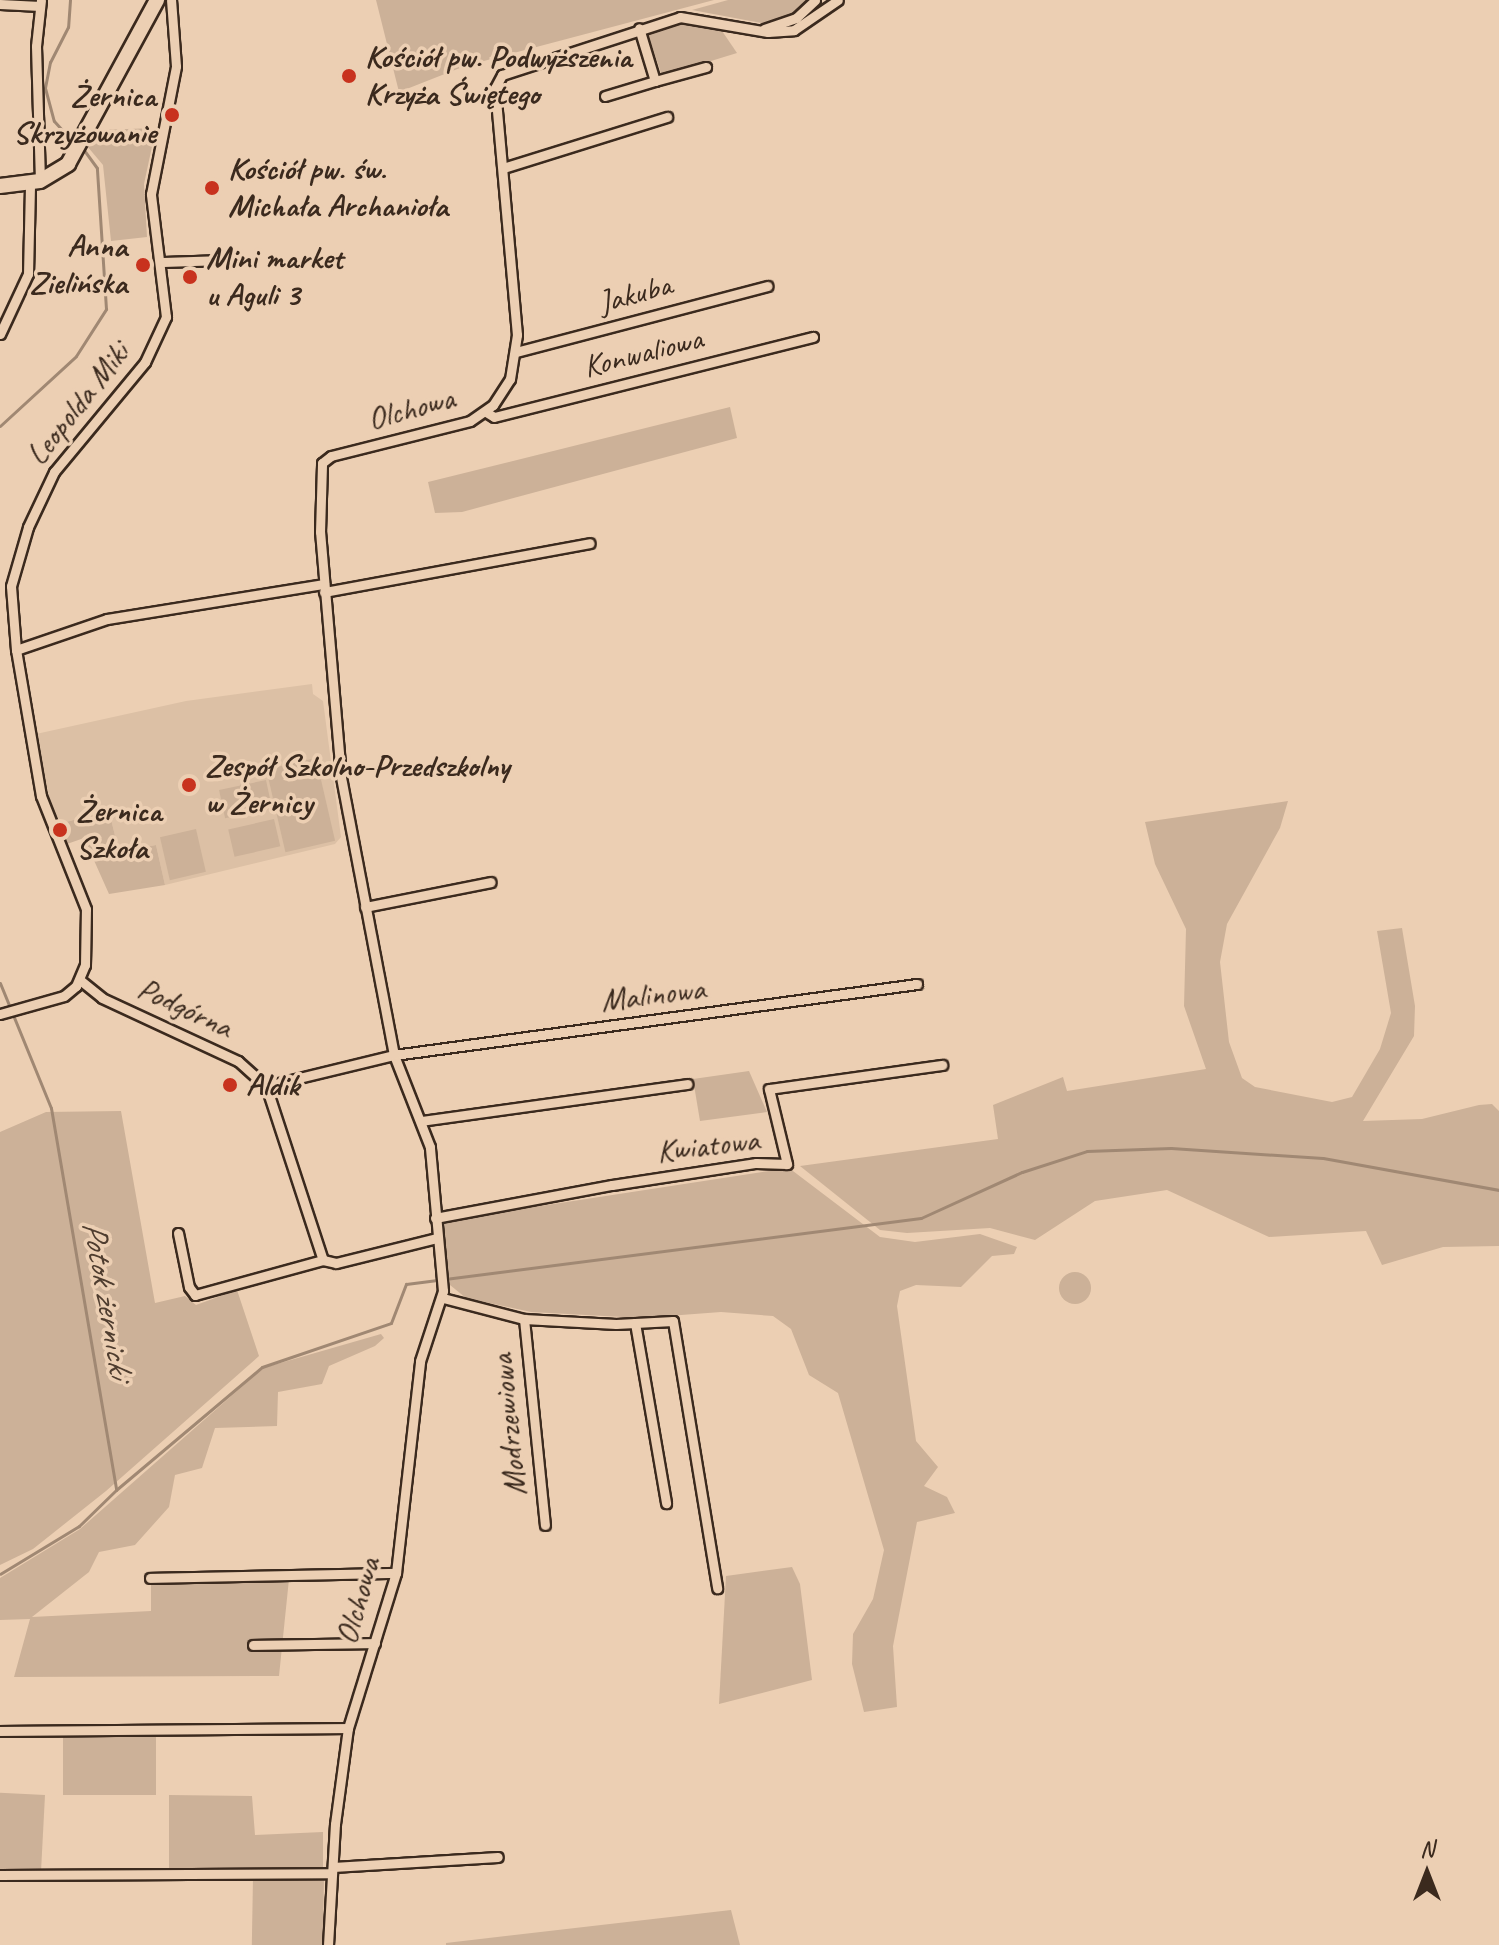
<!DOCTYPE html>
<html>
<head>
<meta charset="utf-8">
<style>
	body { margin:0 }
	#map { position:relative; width:1499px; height:1945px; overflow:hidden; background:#eccfb3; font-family:Caveat,sans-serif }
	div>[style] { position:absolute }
	.built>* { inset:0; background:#dcc0a5 }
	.green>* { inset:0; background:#ccb198; transform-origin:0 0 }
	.round { border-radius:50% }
	.stream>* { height:3px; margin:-1.5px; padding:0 1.5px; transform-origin:1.5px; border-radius:1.5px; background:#a08873 }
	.roads { filter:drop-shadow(2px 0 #3b2a1e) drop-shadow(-2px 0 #3b2a1e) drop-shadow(0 2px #3b2a1e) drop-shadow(0 -2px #3b2a1e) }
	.street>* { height:9px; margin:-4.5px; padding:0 4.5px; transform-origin:4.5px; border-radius:4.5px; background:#eccfb3 }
	.secondary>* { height:14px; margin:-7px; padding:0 7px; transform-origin:7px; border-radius:7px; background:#eccfb3 }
	.dots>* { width:22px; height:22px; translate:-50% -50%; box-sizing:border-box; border:4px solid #eccfb3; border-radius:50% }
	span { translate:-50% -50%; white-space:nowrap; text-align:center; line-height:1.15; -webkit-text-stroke:7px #eccfb3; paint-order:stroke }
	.poi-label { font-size:32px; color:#3b2a1e; font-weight:700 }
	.left { translate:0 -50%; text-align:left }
	.right { translate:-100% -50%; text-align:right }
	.street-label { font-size:32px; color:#3b2a1e }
	.water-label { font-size:34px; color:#4f3d2f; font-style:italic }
	.north { position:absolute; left:1387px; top:1833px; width:80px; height:80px; -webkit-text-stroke:6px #eccfb3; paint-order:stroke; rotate:0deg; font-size:22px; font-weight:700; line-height:32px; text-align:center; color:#3b2a1e }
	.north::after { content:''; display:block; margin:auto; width:28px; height:36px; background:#3b2a1e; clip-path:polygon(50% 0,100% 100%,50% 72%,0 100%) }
</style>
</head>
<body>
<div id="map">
	<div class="built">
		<i style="clip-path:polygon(312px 684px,313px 694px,323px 701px,341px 837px,335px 844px,165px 885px,156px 845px,119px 852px,109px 811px,62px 823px,52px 810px,36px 734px,186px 701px)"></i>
	</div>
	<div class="green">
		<i style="clip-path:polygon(376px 0,714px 0,465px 66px,399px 92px)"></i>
		<i style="clip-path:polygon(728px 0,809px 0,785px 20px,766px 24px,692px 10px)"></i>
		<i style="clip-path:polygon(684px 22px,720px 28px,737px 53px,662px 76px,647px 31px)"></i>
		<i style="clip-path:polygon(156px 128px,144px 184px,147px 237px,111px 241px,103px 165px,87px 146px,99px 130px)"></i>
		<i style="clip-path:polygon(730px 407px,737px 438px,462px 512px,435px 513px,428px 482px)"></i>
		<i style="left:316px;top:758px;width:85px;height:51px;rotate:77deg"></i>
		<i style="left:266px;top:780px;width:29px;height:48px;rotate:78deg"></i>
		<i style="clip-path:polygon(1288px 801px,1280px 828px,1227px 924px,1220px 962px,1229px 1042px,1242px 1078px,1255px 1087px,1332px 1102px,1352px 1097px,1380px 1049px,1391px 1013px,1377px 931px,1402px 928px,1415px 1006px,1414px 1036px,1363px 1121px,1422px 1119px,1479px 1105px,1492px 1104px,1499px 1111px,1499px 1246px,1443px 1247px,1382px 1265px,1366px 1231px,1269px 1237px,1167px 1190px,1095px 1201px,1035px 1240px,990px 1228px,907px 1233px,880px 1230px,800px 1166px,998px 1139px,993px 1105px,1063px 1077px,1067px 1091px,1206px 1069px,1184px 1006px,1186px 929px,1155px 864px,1145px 822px)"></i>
		<i style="clip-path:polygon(109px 811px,119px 852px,156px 845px,165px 885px,109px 894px,84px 838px,67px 844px,62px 823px)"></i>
		<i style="left:274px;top:819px;width:28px;height:47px;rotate:77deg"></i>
		<i style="left:196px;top:829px;width:44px;height:37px;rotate:77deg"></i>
		<i style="clip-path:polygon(749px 1071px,767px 1112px,700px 1121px,693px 1079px)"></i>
		<i style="clip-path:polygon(121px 1111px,155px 1303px,185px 1296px,196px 1305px,237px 1290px,259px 1356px,106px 1491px,33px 1549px,0 1565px,0 1132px,46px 1112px)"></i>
		<i style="clip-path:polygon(789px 1168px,880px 1237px,915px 1242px,980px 1234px,1017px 1247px,1014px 1254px,992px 1256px,961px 1287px,916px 1285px,900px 1291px,897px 1306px,916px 1441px,938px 1467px,924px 1486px,947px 1497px,955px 1513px,917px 1522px,893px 1646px,897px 1707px,864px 1712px,852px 1664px,853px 1634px,873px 1599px,884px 1550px,838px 1393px,809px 1375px,791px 1329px,773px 1316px,721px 1312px,641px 1318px,531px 1312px,466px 1298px,450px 1285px,442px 1221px)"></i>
		<i class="round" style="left:1059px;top:1272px;width:32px;height:32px"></i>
		<i style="clip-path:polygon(381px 1334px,384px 1338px,375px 1346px,329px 1366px,322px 1384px,278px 1392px,277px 1426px,215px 1428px,202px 1468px,175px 1475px,169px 1507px,135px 1545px,99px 1552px,89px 1572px,32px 1617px,151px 1611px,151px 1581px,289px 1579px,279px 1676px,14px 1677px,30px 1619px,0 1620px,0 1578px,80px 1529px,263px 1368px)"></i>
		<i style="clip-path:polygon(792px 1567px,800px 1584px,812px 1680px,719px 1704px,726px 1576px)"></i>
		<i style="left:156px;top:1733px;width:62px;height:93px;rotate:90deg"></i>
		<i style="left:45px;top:1795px;width:77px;height:45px;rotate:93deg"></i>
		<i style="clip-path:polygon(169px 1795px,252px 1796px,255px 1835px,323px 1832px,323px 1868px,169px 1876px)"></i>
		<i style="left:253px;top:1877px;width:71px;height:68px;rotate:1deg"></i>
		<i style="clip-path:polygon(731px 1910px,740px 1945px,446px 1945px,446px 1943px)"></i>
	</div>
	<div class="stream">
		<i style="left:70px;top:0;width:27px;rotate:94deg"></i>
		<i style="left:68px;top:27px;width:39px;rotate:117deg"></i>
		<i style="left:50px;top:62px;width:26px;rotate:101deg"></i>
		<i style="left:45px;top:88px;width:34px;rotate:75deg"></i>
		<i style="left:54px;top:121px;width:28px;rotate:48deg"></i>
		<i style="left:0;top:426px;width:103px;rotate:-42.6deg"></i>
		<i style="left:76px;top:356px;width:56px;rotate:-57.4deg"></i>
		<i style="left:106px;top:309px;width:141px;rotate:-93.7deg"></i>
		<i style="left:97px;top:168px;width:24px;rotate:-126deg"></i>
		<i style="left:0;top:983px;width:135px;rotate:67.8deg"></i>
		<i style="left:51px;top:1108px;width:387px;rotate:80.3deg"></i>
		<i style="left:116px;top:1490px;width:52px;rotate:135.8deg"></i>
		<i style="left:79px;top:1526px;width:92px;rotate:148.7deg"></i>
		<i style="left:116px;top:1490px;width:191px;rotate:-40.1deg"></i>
		<i style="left:262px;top:1367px;width:136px;rotate:-18.8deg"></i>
		<i style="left:391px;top:1323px;width:42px;rotate:-69deg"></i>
		<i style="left:406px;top:1284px;width:519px;rotate:-7.3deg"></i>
		<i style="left:921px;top:1218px;width:111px;rotate:-24.5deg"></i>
		<i style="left:1022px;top:1172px;width:68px;rotate:-17.9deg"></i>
		<i style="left:1087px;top:1151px;width:84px;rotate:-2deg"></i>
		<i style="left:1171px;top:1148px;width:152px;rotate:3.8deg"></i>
		<i style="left:1323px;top:1158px;width:179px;rotate:10.3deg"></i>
	</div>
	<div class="roads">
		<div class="street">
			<i style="left:0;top:4px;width:40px;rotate:2.9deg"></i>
			<i style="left:764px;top:29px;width:34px;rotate:-19deg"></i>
			<i style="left:796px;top:18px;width:26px;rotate:-43deg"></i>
			<i style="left:655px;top:81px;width:53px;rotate:-15.4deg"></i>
			<i style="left:605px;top:96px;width:52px;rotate:-16.7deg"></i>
			<i style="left:655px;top:81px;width:55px;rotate:-106.8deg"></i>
			<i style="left:503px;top:168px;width:172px;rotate:-17.3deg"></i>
			<i style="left:40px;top:181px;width:135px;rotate:-91.7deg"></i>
			<i style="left:36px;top:46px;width:46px;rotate:-83.8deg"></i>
			<i style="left:160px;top:262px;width:59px;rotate:-1.9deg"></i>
			<i style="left:0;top:334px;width:66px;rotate:-65deg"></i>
			<i style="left:28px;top:274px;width:90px;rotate:-88.7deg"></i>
			<i style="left:516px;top:352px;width:260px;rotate:-14.7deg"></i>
			<i style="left:486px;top:412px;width:9px;rotate:32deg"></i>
			<i style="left:494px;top:417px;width:329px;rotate:-14.1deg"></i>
			<i style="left:324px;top:592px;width:270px;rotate:-10.4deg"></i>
			<i style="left:16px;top:650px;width:96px;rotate:-18.8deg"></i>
			<i style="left:107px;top:619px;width:220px;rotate:-9.2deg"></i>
			<i style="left:365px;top:907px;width:128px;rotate:-11.2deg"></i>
			<i style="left:80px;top:980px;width:28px;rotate:39deg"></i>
			<i style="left:102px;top:998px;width:150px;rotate:24.9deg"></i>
			<i style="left:238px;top:1061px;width:38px;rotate:42deg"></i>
			<i style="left:266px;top:1086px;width:132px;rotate:-13.6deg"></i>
			<i style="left:394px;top:1055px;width:528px;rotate:-7.73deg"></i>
			<i style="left:0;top:1014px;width:66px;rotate:-15.7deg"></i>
			<i style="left:64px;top:996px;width:16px;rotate:-40deg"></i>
			<i style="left:76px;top:986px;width:23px;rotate:-67deg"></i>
			<i style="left:85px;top:965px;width:56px;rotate:-89deg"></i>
			<i style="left:86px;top:909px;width:122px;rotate:-111.7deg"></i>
			<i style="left:41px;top:796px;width:148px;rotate:-99.7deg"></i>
			<i style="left:16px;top:650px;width:64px;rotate:-94.5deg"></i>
			<i style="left:11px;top:586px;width:61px;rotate:-73.9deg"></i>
			<i style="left:28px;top:527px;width:61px;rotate:-64.7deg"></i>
			<i style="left:54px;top:472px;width:143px;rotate:-50.4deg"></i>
			<i style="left:145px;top:362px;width:50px;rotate:-65deg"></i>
			<i style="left:166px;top:317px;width:124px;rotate:-97deg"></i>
			<i style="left:151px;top:194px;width:130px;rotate:-78.9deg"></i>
			<i style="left:176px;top:66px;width:66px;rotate:-94.3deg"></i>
			<i style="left:266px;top:1086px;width:183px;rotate:71.9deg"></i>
			<i style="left:323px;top:1260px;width:13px;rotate:13deg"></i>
			<i style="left:336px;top:1263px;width:104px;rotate:-13.9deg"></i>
			<i style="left:421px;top:1121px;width:269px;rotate:-7.9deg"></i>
			<i style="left:435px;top:1218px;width:180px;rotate:-10.6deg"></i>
			<i style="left:612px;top:1185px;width:146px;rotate:-8.7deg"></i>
			<i style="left:756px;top:1163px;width:31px;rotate:2deg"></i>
			<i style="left:787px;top:1164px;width:77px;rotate:-103.5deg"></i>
			<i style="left:769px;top:1089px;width:175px;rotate:-7.9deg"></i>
			<i style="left:178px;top:1233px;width:55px;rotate:78.5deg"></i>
			<i style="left:189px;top:1287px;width:10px;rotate:53deg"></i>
			<i style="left:195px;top:1295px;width:133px;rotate:-15.3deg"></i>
			<i style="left:443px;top:1298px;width:84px;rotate:14.5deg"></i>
			<i style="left:524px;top:1319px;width:92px;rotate:3.1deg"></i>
			<i style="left:616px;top:1324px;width:57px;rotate:-3deg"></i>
			<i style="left:673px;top:1321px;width:271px;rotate:80.6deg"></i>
			<i style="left:524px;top:1319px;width:207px;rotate:84.2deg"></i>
			<i style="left:635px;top:1323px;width:183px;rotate:80.2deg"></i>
			<i style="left:150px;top:1578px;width:246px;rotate:-1.2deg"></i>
			<i style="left:253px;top:1645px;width:122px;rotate:-0.9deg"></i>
			<i style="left:0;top:1731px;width:348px;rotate:-0.5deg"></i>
			<i style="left:333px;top:1867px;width:165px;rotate:-3.5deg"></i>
			<i style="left:0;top:1875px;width:332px;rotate:-0.3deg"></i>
			<i style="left:328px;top:1945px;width:121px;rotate:-86.7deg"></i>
			<i style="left:335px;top:1824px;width:97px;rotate:-82.3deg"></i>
			<i style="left:348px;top:1728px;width:162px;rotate:-72.8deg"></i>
			<i style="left:396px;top:1573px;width:213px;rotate:-83.5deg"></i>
			<i style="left:420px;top:1361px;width:74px;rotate:-71.8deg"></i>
			<i style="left:443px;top:1291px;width:145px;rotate:-95.2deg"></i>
			<i style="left:430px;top:1147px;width:99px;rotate:-111.4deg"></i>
			<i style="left:394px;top:1055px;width:284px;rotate:-100.8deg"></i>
			<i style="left:341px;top:776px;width:245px;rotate:-94.9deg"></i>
			<i style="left:320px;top:532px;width:69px;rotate:-88.3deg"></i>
			<i style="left:322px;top:463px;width:11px;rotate:-38deg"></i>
			<i style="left:331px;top:456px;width:143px;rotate:-14.1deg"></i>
			<i style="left:470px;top:421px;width:28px;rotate:-35deg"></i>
			<i style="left:493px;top:405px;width:31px;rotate:-57deg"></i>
			<i style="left:510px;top:379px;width:45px;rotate:-81deg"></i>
			<i style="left:517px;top:335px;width:248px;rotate:-95.1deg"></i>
			<i style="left:495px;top:88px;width:15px;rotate:-62deg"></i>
			<i style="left:502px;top:75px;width:187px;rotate:-18deg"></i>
			<i style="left:680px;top:17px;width:89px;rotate:9.7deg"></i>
			<i style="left:768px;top:32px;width:26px;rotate:-4deg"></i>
			<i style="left:794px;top:30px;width:53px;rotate:-34.3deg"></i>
		</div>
		<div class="secondary">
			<i style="left:0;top:186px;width:40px;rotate:-7.1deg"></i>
			<i style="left:40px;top:181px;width:33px;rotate:-31deg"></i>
			<i style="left:68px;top:164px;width:187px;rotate:-61.5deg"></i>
		</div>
	</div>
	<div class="dots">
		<i style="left:349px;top:76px;background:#c8321e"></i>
		<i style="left:172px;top:115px;background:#c8321e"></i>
		<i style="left:212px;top:188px;background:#c8321e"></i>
		<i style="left:143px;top:265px;background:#c8321e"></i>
		<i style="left:190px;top:277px;background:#c8321e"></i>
		<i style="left:189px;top:785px;background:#c8321e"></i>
		<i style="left:60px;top:830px;background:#c8321e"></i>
		<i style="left:230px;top:1085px;background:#c8321e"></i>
	</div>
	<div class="poi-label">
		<span class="left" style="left:365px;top:76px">Kościół pw. Podwyższenia<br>Krzyża Świętego</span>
		<span class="right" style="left:156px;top:115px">Żernica<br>Skrzyżowanie</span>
		<span class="left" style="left:228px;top:188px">Kościół pw. św.<br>Michała Archanioła</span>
		<span class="right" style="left:127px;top:265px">Anna<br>Zielińska</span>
		<span class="left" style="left:206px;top:277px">Mini market<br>u Aguli 3</span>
		<span class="left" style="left:205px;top:785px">Zespół Szkolno-Przedszkolny<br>w Żernicy</span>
		<span class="left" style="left:76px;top:830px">Żernica<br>Szkoła</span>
		<span class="left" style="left:246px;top:1085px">Aldik</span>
	</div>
	<div class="street-label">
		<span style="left:635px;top:294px;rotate:-15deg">Jakuba</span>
		<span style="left:643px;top:353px;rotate:-14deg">Konwaliowa</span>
		<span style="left:78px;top:404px;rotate:-52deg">Leopolda Miki</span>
		<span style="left:411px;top:409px;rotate:-15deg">Olchowa</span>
		<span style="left:653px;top:995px;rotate:-7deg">Malinowa</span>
		<span style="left:185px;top:1008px;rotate:25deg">Podgórna</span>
		<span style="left:708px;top:1146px;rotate:-7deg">Kwiatowa</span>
		<span style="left:509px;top:1425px;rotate:-96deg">Modrzewiowa</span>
		<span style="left:358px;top:1601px;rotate:-74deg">Olchowa</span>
	</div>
	<div class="water-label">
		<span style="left:108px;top:1299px;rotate:80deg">Potok żernicki</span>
	</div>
	<div class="north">N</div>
</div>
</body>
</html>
